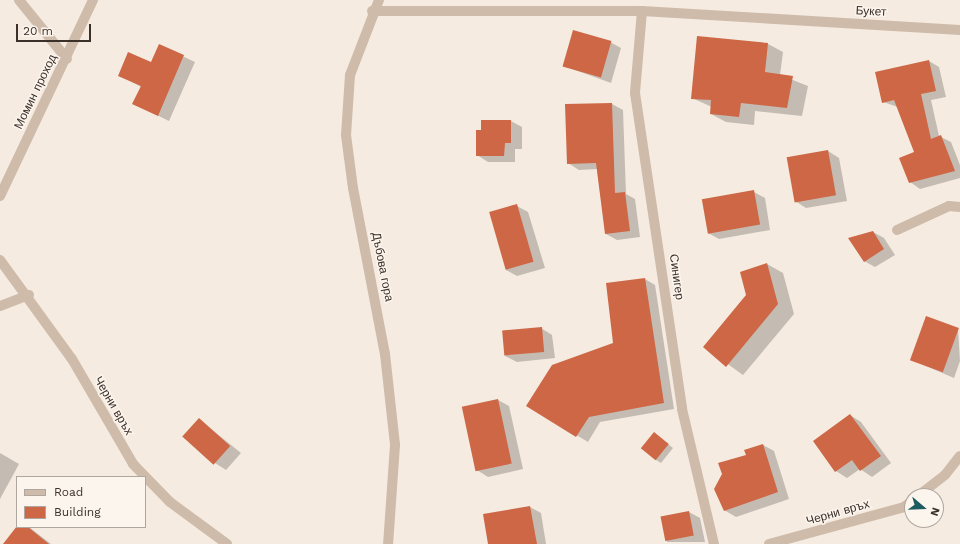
<!DOCTYPE html>
<html>
<head>
<meta charset="utf-8">
<style>
	body { margin:0 }
	#map { position:relative; width:960px; height:544px; overflow:hidden; background:#f5ebe0; font-family:"Work Sans",sans-serif }
	div>[style] { position:absolute }
	.shadow>* { inset:0; background:#0003 }
	.building>* { inset:0; background:#cd6745; transform-origin:0 0 }
	.minor>* { height:10px; margin:-5px; padding:0 5px; transform-origin:5px; border-radius:5px; background:#cebbaa }
	span { translate:-50% -50%; white-space:nowrap; text-align:center; line-height:1.15; -webkit-text-stroke:3px #fcf5ed; paint-order:stroke }
	.street-label { font-size:12px; color:#3c302a }
	.legend { position:absolute; left:16px; top:476px; width:130px; height:52px; box-sizing:border-box; background:#fcf5ed; border:1px solid #afa69f; margin:0; padding:5px 7px; list-style:none; font-size:12px; color:#3c302a }
	.legend li { display:flex; align-items:center; gap:8px; height:20px }
	.legend b { width:20px; border:1px solid #afa69f }
	.north { position:absolute; left:904px; top:488px; width:40px; height:40px; box-sizing:border-box; background:#fcf5ed; border:1px solid #afa69f; border-radius:50%; rotate:109deg; font-size:11px; font-weight:700; line-height:16px; text-align:center; color:#3c302a }
	.north::after { content:''; display:block; margin:auto; width:14px; height:18px; background:#1c5c60; clip-path:polygon(50% 0,100% 100%,50% 72%,0 100%) }
	.scale { position:absolute; left:16px; top:24px; width:75px; height:18px; box-sizing:border-box; border:2px solid #3c302a; border-top:0; padding-left:5px; font-size:12px; line-height:14px; white-space:nowrap; color:#3c302a; -webkit-text-stroke:3px #fcf5ed; paint-order:stroke }
</style>
</head>
<body>
<div id="map">
	<div class="shadow">
		<i style="clip-path:polygon(610px 42px,621px 48px,611px 83px,564px 66px)"></i>
		<i style="clip-path:polygon(768px 44px,783px 52px,780px 75px,808px 86px,802px 116px,755px 111px,754px 125px,726px 122px,711px 114px,712px 107px,692px 98px)"></i>
		<i style="clip-path:polygon(159px 45px,195px 62px,169px 121px,134px 104px,141px 87px,119px 75px,151px 64px)"></i>
		<i style="clip-path:polygon(929px 61px,939px 67px,946px 97px,931px 100px,939px 136px,951px 142px,960px 165px,960px 178px,920px 189px,910px 182px,916px 152px,898px 107px,883px 102px)"></i>
		<i style="clip-path:polygon(612px 104px,623px 110px,626px 194px,635px 199px,640px 237px,617px 240px,606px 234px,597px 169px,579px 170px,568px 163px)"></i>
		<i style="clip-path:polygon(511px 121px,522px 127px,522px 149px,515px 149px,515px 162px,488px 162px,477px 155px,482px 131px)"></i>
		<i style="clip-path:polygon(828px 151px,839px 158px,847px 201px,806px 208px,795px 201px,788px 158px)"></i>
		<i style="clip-path:polygon(754px 192px,765px 198px,770px 230px,719px 239px,708px 233px)"></i>
		<i style="clip-path:polygon(517px 206px,528px 212px,545px 268px,517px 276px,506px 270px)"></i>
		<i style="clip-path:polygon(873px 232px,884px 238px,895px 255px,875px 267px,864px 261px)"></i>
		<i style="clip-path:polygon(767px 264px,783px 273px,794px 314px,743px 375px,704px 347px,747px 295px,741px 272px)"></i>
		<i style="clip-path:polygon(645px 279px,655px 285px,674px 409px,600px 422px,588px 442px,528px 406px,614px 344px)"></i>
		<i style="clip-path:polygon(541px 328px,552px 335px,555px 358px,517px 362px,505px 356px)"></i>
		<i style="clip-path:polygon(958px 329px,960px 361px,954px 378px,912px 360px)"></i>
		<i style="clip-path:polygon(498px 400px,509px 406px,523px 469px,488px 477px,477px 470px,463px 407px)"></i>
		<i style="clip-path:polygon(850px 415px,861px 422px,891px 463px,872px 477px,860px 469px,847px 478px,836px 471px,814px 442px)"></i>
		<i style="clip-path:polygon(200px 420px,241px 453px,226px 470px,215px 463px)"></i>
		<i style="clip-path:polygon(654px 433px,673px 448px,661px 463px,656px 460px)"></i>
		<i style="clip-path:polygon(763px 445px,774px 451px,789px 499px,736px 517px,724px 510px,747px 455px)"></i>
		<i style="clip-path:polygon(0 453px,19px 464px,0 499px)"></i>
		<i style="clip-path:polygon(530px 507px,541px 513px,546px 544px,489px 544px)"></i>
		<i style="clip-path:polygon(689px 512px,700px 518px,705px 542px,667px 542px,662px 518px)"></i>
		<i style="clip-path:polygon(18px 527px,29px 527px,51px 544px,4px 544px)"></i>
	</div>
	<div class="building">
		<i style="left:573px;top:30px;width:40px;height:38px;rotate:16deg"></i>
		<i style="clip-path:polygon(697px 36px,768px 43px,765px 72px,793px 76px,787px 108px,741px 103px,739px 117px,710px 114px,711px 100px,691px 99px)"></i>
		<i style="clip-path:polygon(159px 44px,184px 55px,158px 116px,132px 104px,141px 86px,118px 76px,128px 52px,151px 62px)"></i>
		<i style="clip-path:polygon(929px 60px,936px 91px,921px 94px,931px 139px,941px 135px,955px 171px,909px 183px,899px 158px,914px 152px,894px 100px,882px 103px,875px 72px)"></i>
		<i style="clip-path:polygon(612px 103px,615px 193px,625px 192px,630px 231px,605px 234px,596px 163px,567px 164px,565px 104px)"></i>
		<i style="clip-path:polygon(481px 120px,511px 120px,511px 143px,505px 143px,504px 156px,476px 156px,476px 130px,481px 130px)"></i>
		<i style="left:828px;top:150px;width:46px;height:42px;rotate:80deg"></i>
		<i style="left:754px;top:190px;width:35px;height:53px;rotate:80deg"></i>
		<i style="left:517px;top:204px;width:60px;height:29px;rotate:74deg"></i>
		<i style="clip-path:polygon(873px 231px,884px 249px,864px 262px,848px 238px)"></i>
		<i style="clip-path:polygon(767px 263px,778px 304px,726px 367px,703px 347px,746px 295px,740px 272px)"></i>
		<i style="clip-path:polygon(645px 278px,664px 403px,589px 417px,576px 437px,526px 406px,552px 365px,613px 343px,606px 283px)"></i>
		<i style="left:926px;top:316px;width:35px;height:47px;rotate:20deg"></i>
		<i style="left:542px;top:327px;width:25px;height:40px;rotate:85deg"></i>
		<i style="left:498px;top:399px;width:66px;height:37px;rotate:78deg"></i>
		<i style="clip-path:polygon(850px 414px,881px 456px,860px 471px,852px 460px,835px 472px,813px 441px)"></i>
		<i style="left:199px;top:418px;width:42px;height:25px;rotate:42deg"></i>
		<i style="left:654px;top:432px;width:19px;height:21px;rotate:39deg"></i>
		<i style="clip-path:polygon(763px 444px,778px 492px,724px 511px,714px 489px,722px 474px,718px 463px,746px 455px,744px 450px)"></i>
		<i style="clip-path:polygon(530px 506px,537px 544px,488px 544px,483px 514px)"></i>
		<i style="left:689px;top:511px;width:25px;height:29px;rotate:79deg"></i>
		<i style="clip-path:polygon(17px 526px,28px 527px,49px 544px,3px 544px)"></i>
	</div>
	<div class="minor">
		<i style="left:19px;top:0;width:76px;rotate:50.9deg"></i>
		<i style="left:379px;top:0;width:80px;rotate:111.1deg"></i>
		<i style="left:350px;top:75px;width:60px;rotate:93.8deg"></i>
		<i style="left:346px;top:135px;width:53px;rotate:82.5deg"></i>
		<i style="left:353px;top:188px;width:169px;rotate:79.1deg"></i>
		<i style="left:385px;top:354px;width:92px;rotate:83.7deg"></i>
		<i style="left:395px;top:445px;width:99px;rotate:94deg"></i>
		<i style="left:372px;top:11px;width:270px"></i>
		<i style="left:642px;top:11px;width:319px;rotate:3.4deg"></i>
		<i style="left:642px;top:11px;width:82px;rotate:94.9deg"></i>
		<i style="left:635px;top:93px;width:319px;rotate:81.5deg"></i>
		<i style="left:682px;top:409px;width:139px;rotate:76.7deg"></i>
		<i style="left:0;top:196px;width:217px;rotate:-64.6deg"></i>
		<i style="left:897px;top:230px;width:57px;rotate:-24.8deg"></i>
		<i style="left:949px;top:206px;width:11px;rotate:5deg"></i>
		<i style="left:0;top:260px;width:122px;rotate:54deg"></i>
		<i style="left:72px;top:359px;width:121px;rotate:59.8deg"></i>
		<i style="left:133px;top:464px;width:53px;rotate:45.8deg"></i>
		<i style="left:170px;top:502px;width:71px;rotate:36.4deg"></i>
		<i style="left:0;top:306px;width:31px;rotate:-21deg"></i>
		<i style="left:918px;top:496px;width:34px;rotate:-38deg"></i>
		<i style="left:945px;top:475px;width:24px;rotate:-52deg"></i>
		<i style="left:769px;top:544px;width:140px;rotate:-15.3deg"></i>
		<i style="left:904px;top:507px;width:10px;rotate:-37deg"></i>
	</div>
	<div class="street-label">
		<span style="left:871px;top:12px;rotate:3deg">Букет</span>
		<span style="left:36px;top:92px;rotate:-64deg">Момин проход</span>
		<span style="left:382px;top:267px;rotate:79deg">Дъбова гора</span>
		<span style="left:676px;top:277px;rotate:82deg">Синигер</span>
		<span style="left:113px;top:406px;rotate:60deg">Черни връх</span>
		<span style="left:838px;top:513px;rotate:-16deg">Черни връх</span>
	</div>
	<ul class="legend">
	<li><b style="height:5px;background:#cebbaa"></b>Road</li>
	<li><b style="height:11px;background:#cd6745"></b>Building</li>
	</ul>
	<div class="north">N</div>
	<div class="scale">20 m</div>
</div>
</body>
</html>
